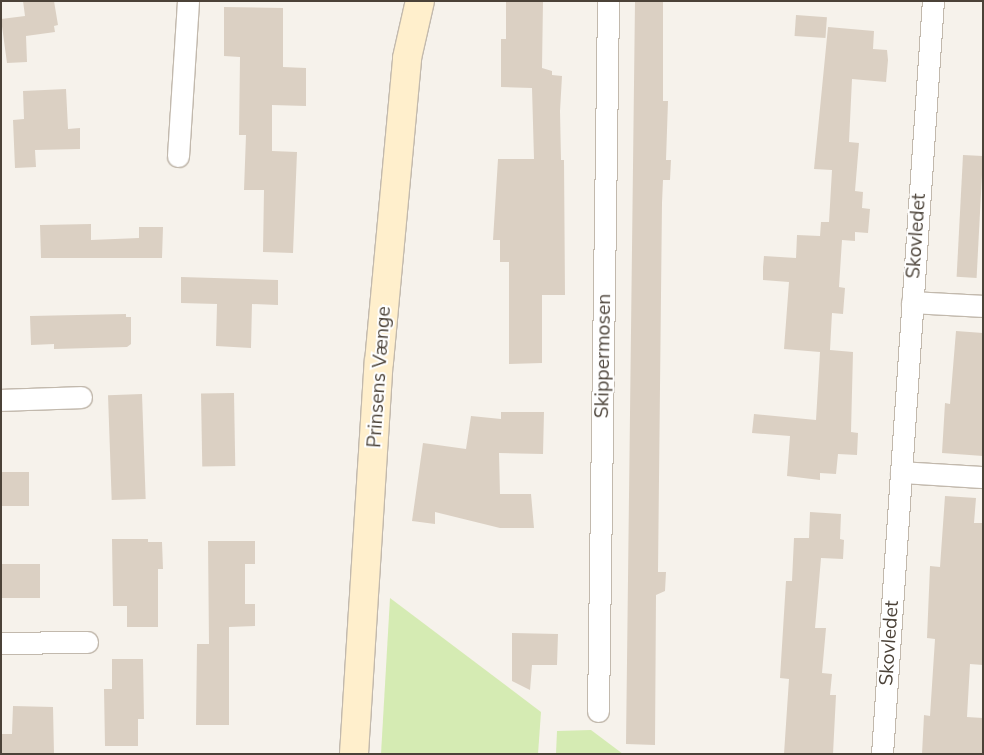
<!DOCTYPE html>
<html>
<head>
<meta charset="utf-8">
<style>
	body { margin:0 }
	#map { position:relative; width:984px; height:755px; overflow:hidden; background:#f6f2eb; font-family:Mulish,sans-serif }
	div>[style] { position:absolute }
	.green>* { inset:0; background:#d5ebb3 }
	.building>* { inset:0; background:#dbd0c3; transform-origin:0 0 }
	.roads { filter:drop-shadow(1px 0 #c2b9ad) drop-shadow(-1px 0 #c2b9ad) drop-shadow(0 1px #c2b9ad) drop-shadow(0 -1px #c2b9ad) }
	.street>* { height:21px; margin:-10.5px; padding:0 10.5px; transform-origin:10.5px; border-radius:10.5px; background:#fff }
	.secondary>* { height:28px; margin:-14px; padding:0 14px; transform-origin:14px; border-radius:14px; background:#ffefcc }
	span { translate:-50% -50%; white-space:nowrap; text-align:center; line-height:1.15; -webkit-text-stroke:4px #fff; paint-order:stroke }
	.street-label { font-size:19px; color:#4b4238 }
	.frame { position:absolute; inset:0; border:2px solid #4b4238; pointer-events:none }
</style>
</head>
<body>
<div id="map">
	<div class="green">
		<i style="clip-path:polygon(390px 598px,541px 712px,538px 754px,381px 754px)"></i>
		<i style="clip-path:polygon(591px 730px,623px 754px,556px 754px,557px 731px)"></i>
	</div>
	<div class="building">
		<i style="clip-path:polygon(23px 1px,54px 1px,58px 25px,54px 26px,55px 32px,26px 36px,27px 62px,7px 63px,1px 19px,25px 16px)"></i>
		<i style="clip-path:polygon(506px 1px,543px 1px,542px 68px,552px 71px,552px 75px,562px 76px,560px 111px,561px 160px,564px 160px,565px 295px,542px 295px,542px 363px,509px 364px,509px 262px,500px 262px,500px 240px,493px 240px,498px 159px,534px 159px,532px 88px,501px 87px,501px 39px,506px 39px)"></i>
		<i style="clip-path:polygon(635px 1px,663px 1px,663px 101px,668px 101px,666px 160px,671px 160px,670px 180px,663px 180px,662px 203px,658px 572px,666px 572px,665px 591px,656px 595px,655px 745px,626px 744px)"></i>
		<i style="clip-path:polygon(224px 7px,283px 8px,283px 67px,306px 68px,306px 106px,272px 105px,272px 151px,297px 152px,293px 253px,263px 252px,264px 190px,244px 190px,246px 135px,239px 135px,240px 57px,224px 56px)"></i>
		<i style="left:796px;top:15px;width:31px;height:21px;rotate:4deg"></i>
		<i style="clip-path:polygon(828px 27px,874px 31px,873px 49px,887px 50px,888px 60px,886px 82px,852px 79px,849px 142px,859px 143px,855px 191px,863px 192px,862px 208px,870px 209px,868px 233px,855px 232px,855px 241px,842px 240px,839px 287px,845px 288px,843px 314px,832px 313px,830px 350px,853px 352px,851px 432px,858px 433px,857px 455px,838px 454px,836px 474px,820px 473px,820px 480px,787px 476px,790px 436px,752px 433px,754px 414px,816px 420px,820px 352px,784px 349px,789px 282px,763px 280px,763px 267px,764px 256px,796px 258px,797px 235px,820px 236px,821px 222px,829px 222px,832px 170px,814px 169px)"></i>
		<i style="clip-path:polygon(66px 89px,68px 129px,80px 128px,80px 149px,35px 150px,36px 167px,15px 168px,13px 120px,24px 119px,23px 91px)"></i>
		<i style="left:963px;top:155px;width:20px;height:122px;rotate:3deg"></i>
		<i style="clip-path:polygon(91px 224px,91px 240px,139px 238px,139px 227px,163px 227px,162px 258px,41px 258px,40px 225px)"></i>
		<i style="clip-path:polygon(181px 277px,278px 280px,278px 305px,252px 304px,251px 348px,216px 346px,217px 304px,181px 303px)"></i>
		<i style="clip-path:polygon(126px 314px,126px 317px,131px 317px,131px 344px,127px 347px,54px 349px,54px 344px,31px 345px,30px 316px)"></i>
		<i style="clip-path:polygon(956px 331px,983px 333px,983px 456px,942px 453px,945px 403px,950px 404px)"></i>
		<i style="left:234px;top:393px;width:73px;height:33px;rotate:89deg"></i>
		<i style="left:142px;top:394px;width:105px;height:34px;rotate:88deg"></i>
		<i style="clip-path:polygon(501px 412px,544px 412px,543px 454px,499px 453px,500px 494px,531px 494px,534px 528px,500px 528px,435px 512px,435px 524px,412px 521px,423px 443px,466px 449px,471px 416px,501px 419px)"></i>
		<i style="left:1px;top:472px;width:28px;height:34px"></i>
		<i style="clip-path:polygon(945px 496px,976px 498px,974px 523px,983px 523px,983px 665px,970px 664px,967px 717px,983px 718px,983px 754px,922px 754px,924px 715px,930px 716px,935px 639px,927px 638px,930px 566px,940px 567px)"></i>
		<i style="clip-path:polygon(810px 512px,841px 514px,840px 539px,844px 540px,843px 559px,821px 558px,815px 628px,826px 628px,822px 673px,832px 674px,830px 695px,836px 695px,833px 754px,784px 754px,789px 679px,780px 678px,786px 581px,792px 581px,794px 538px,809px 538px)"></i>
		<i style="clip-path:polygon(112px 539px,148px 539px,148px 542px,162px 542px,163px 569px,158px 569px,158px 627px,127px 627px,127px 606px,113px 606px)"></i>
		<i style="clip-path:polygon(208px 541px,255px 541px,255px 564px,245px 564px,245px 604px,255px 604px,255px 626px,229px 627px,229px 725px,196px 725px,197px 644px,209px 644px)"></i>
		<i style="left:40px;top:564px;width:34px;height:39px;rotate:90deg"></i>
		<i style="clip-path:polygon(512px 633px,558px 634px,557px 665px,532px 665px,530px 690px,512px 681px)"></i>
		<i style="clip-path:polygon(112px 659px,143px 659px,144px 719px,138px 719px,138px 746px,105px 746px,104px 689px,112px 689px)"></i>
		<i style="clip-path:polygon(13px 706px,53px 707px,54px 754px,1px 754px,1px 734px,12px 734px)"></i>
	</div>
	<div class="roads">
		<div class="street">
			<i style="left:178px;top:156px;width:155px;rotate:-86.3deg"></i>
			<i style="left:912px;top:302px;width:71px;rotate:3.2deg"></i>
			<i style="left:1px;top:400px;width:80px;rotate:-2.1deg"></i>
			<i style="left:901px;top:472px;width:82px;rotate:3.5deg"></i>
			<i style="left:1px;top:643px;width:86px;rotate:-0.7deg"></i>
			<i style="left:598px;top:711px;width:710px;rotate:-89.19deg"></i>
			<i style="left:882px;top:754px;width:755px;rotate:-86.13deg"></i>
		</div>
		<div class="secondary">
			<i style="left:354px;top:754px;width:393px;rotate:-86.4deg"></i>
			<i style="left:379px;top:362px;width:305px;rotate:-84.7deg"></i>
			<i style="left:407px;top:58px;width:58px;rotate:-77.2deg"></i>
		</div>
	</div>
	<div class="street-label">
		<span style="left:916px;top:236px;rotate:-86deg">Skovledet</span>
		<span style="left:603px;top:356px;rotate:-89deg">Skippermosen</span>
		<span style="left:379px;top:377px;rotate:-86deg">Prinsens Vænge</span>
		<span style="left:889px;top:643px;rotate:-86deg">Skovledet</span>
	</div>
	<div class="frame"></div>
</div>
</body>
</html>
